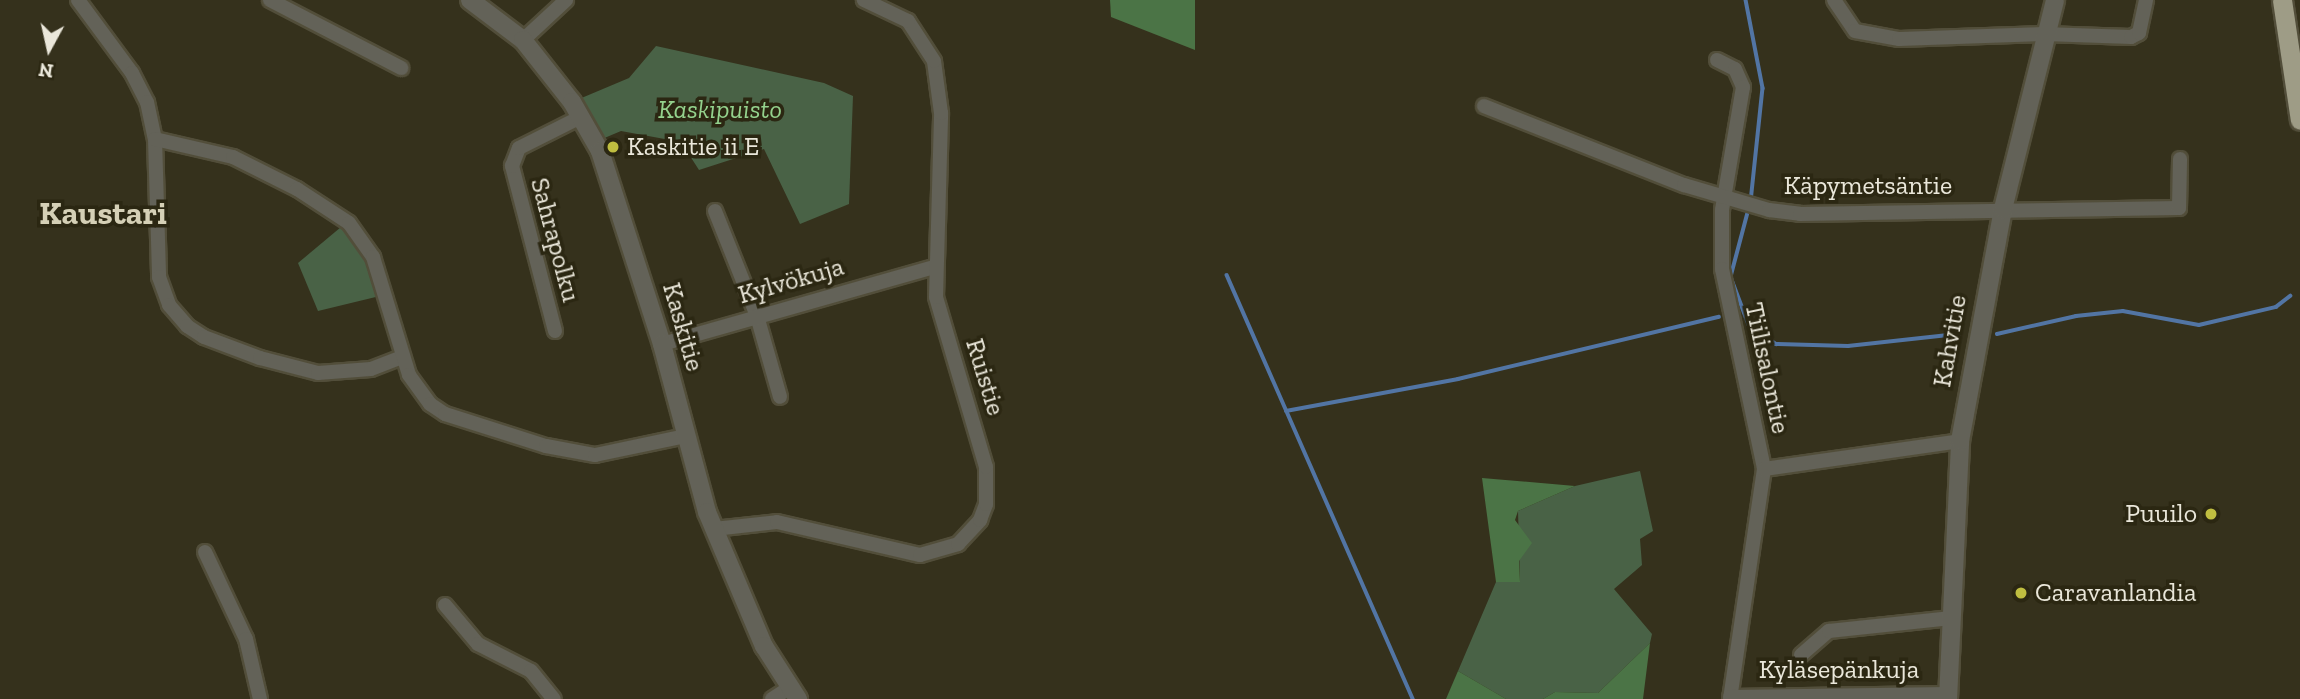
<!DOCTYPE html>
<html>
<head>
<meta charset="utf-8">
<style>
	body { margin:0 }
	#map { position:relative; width:2300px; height:699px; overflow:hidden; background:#35311c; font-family:"Zilla Slab",serif }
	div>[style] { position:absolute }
	.green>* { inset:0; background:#496246 }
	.forest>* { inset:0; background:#4b7446 }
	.stream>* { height:3.5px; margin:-1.75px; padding:0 1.75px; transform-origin:1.75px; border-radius:1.75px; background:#5275a4 }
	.roads { filter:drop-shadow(2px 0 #524e3a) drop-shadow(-2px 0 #524e3a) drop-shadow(0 2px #524e3a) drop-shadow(0 -2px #524e3a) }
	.minor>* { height:14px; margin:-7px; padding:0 7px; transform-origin:7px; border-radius:7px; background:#636258 }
	.tertiary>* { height:18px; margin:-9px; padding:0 9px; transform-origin:9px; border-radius:9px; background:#636258 }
	.trunk>* { height:19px; margin:-9.5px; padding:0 9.5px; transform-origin:9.5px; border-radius:9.5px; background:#9e9c86 }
	.dots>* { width:19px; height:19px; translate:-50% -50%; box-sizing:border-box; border:4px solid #2b2712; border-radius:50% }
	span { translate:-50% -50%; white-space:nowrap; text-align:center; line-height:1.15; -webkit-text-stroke:7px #2b2712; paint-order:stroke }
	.park-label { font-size:26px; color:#94d28d; font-style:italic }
	.poi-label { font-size:26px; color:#eae7da }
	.left { translate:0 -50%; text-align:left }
	.right { translate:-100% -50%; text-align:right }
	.street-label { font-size:26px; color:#eae7da }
	.district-label { font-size:33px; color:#d5d0b6; font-weight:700 }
	.north { position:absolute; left:14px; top:14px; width:70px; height:70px; -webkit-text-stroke:5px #2b2712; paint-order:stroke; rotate:188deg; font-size:19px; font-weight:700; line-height:28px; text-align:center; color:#eae7da }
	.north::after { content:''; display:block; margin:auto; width:24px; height:32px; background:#eae7da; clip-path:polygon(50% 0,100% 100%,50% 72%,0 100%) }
</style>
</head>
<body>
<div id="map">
	<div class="green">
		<i style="clip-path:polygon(656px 46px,824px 83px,853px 96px,849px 204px,800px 224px,764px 149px,699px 170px,681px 142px,621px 131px,595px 142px,572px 102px,629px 78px)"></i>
		<i style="clip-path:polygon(347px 222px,384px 295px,318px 311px,298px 263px)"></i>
		<i style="clip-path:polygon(1640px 471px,1653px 531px,1640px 539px,1642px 565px,1614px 589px,1652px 634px,1650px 643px,1598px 693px,1555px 692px,1543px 699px,1506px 699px,1458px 671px,1496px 582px,1520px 581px,1518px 511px,1575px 486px)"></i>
	</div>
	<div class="forest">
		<i style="clip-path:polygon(1110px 0,1195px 0,1195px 50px,1111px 17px)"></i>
		<i style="clip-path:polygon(1482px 478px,1575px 486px,1518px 511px,1515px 520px,1532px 543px,1519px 561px,1520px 582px,1496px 582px)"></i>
		<i style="clip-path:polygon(1650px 643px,1643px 699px,1543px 699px,1555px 692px,1598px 693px)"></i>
		<i style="clip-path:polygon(1458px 671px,1506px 699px,1446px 699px)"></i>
	</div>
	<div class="stream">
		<i style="left:1746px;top:0;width:90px;rotate:79.1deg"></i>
		<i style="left:1763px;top:88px;width:115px;rotate:96deg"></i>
		<i style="left:1749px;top:209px;width:70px;rotate:104.8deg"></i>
		<i style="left:1731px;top:277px;width:51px;rotate:69.4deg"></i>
		<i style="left:1749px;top:325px;width:33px;rotate:35deg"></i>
		<i style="left:1776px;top:344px;width:72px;rotate:1.6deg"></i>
		<i style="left:1848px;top:346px;width:112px;rotate:-6.2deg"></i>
		<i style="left:1227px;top:275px;width:463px;rotate:66.3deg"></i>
		<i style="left:1997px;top:334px;width:81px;rotate:-12.8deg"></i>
		<i style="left:2076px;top:316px;width:47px;rotate:-6.1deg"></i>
		<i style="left:2123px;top:311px;width:77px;rotate:10.4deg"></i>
		<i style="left:2199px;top:325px;width:79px;rotate:-13.2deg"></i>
		<i style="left:2276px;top:307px;width:18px;rotate:-38deg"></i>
		<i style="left:1286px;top:411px;width:175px;rotate:-10.5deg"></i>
		<i style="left:1458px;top:379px;width:268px;rotate:-13.4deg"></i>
	</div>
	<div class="roads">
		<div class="minor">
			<i style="left:78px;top:0;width:91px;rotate:53.5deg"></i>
			<i style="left:132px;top:73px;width:33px;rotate:63deg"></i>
			<i style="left:147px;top:102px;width:38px;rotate:78deg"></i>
			<i style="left:155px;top:139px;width:138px;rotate:88.3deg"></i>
			<i style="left:159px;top:277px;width:30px;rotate:70deg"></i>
			<i style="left:169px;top:305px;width:28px;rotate:49deg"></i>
			<i style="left:187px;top:326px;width:20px;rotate:33deg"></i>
			<i style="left:204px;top:337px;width:60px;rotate:20.6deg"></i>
			<i style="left:260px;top:358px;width:60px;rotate:14.5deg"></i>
			<i style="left:318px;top:373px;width:53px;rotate:-4.3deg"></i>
			<i style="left:371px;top:369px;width:34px;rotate:-21deg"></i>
			<i style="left:270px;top:0;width:148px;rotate:27.4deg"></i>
			<i style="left:1834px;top:0;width:37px;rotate:56deg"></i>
			<i style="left:1855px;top:31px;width:45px;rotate:10.3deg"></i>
			<i style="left:1899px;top:39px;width:145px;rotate:-2deg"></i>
			<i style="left:2044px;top:34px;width:87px;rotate:2deg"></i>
			<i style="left:2131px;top:37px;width:9px;rotate:-27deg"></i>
			<i style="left:2139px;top:33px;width:34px;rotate:-78deg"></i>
			<i style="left:523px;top:40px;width:59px;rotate:-42.9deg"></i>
			<i style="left:1717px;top:60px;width:20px;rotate:27deg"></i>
			<i style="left:1735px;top:69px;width:20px;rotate:66deg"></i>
			<i style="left:1743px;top:87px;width:125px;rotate:99.7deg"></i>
			<i style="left:1722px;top:210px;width:59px;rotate:90deg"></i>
			<i style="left:1722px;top:269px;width:204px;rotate:78.1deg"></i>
			<i style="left:1764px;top:469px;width:232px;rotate:98.4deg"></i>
			<i style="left:1484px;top:106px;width:215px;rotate:21.6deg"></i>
			<i style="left:1684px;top:185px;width:89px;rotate:16.4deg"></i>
			<i style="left:1769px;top:210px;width:31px;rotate:7deg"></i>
			<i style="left:1800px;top:214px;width:379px;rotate:-0.9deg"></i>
			<i style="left:2179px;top:208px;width:49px;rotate:-88.8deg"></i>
			<i style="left:155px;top:139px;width:80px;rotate:13deg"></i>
			<i style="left:233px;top:157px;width:72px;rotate:26.6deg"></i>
			<i style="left:297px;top:189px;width:62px;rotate:33.2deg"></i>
			<i style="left:349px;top:223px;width:42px;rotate:54.8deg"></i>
			<i style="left:373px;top:257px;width:123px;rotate:73deg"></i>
			<i style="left:409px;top:375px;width:36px;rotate:54deg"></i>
			<i style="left:430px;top:404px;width:18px;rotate:34deg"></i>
			<i style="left:445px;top:414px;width:106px;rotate:17.6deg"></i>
			<i style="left:546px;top:446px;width:50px;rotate:10.4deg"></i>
			<i style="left:595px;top:455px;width:92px;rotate:-11.9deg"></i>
			<i style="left:715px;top:211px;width:113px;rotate:68.2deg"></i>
			<i style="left:757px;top:316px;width:84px;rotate:74.1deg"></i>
			<i style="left:555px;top:331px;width:171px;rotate:-104.6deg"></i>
			<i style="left:512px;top:166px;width:19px;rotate:-69deg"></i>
			<i style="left:519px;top:148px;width:69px;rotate:-26.6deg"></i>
			<i style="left:662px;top:344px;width:283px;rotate:-15.8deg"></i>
			<i style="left:1764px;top:469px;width:198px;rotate:-8.1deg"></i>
			<i style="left:714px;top:529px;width:63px;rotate:-6.3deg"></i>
			<i style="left:777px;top:522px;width:147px;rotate:13deg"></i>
			<i style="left:920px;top:555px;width:40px;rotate:-16deg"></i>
			<i style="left:958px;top:544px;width:33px;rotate:-47deg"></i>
			<i style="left:980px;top:520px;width:17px;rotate:-69deg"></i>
			<i style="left:986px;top:504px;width:37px;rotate:-90deg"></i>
			<i style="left:986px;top:467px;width:177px;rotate:-106.4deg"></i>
			<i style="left:936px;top:297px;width:184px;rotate:-88.4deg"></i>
			<i style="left:941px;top:113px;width:52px;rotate:-97.7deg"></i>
			<i style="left:934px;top:61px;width:48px;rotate:-123deg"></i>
			<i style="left:908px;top:21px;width:49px;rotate:-154.5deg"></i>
			<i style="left:205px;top:552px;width:96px;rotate:64.8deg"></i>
			<i style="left:246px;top:639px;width:62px;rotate:76.9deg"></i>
			<i style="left:445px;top:605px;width:51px;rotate:49.8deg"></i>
			<i style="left:478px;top:644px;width:59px;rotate:27deg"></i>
			<i style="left:531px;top:671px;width:36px;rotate:51deg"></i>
			<i style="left:1801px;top:655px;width:37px;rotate:-41deg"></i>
			<i style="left:1829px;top:631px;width:123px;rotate:-6.1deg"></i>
			<i style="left:1730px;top:697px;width:218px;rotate:-0.8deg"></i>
			<i style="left:772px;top:699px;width:20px;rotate:-33deg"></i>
		</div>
		<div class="tertiary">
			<i style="left:470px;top:0;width:66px;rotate:37deg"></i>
			<i style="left:523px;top:40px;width:79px;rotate:51.7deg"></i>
			<i style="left:572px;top:102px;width:56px;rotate:60.3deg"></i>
			<i style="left:600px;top:151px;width:203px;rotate:72.2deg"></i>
			<i style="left:662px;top:344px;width:174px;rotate:75deg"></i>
			<i style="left:707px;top:512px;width:146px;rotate:67deg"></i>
			<i style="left:764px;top:646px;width:63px;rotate:57.3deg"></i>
			<i style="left:1948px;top:699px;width:258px;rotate:-87.3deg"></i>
			<i style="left:1960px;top:441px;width:236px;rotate:-79.5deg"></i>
			<i style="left:2003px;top:209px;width:215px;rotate:-76deg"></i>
		</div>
		<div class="trunk">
			<i style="left:2282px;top:0;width:121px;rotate:81.5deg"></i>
		</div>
	</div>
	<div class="dots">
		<i style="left:613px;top:147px;background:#c0be40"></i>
		<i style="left:2211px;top:514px;background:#c0be40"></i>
		<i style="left:2021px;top:593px;background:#c0be40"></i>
	</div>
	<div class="park-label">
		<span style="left:720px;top:110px">Kaskipuisto</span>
	</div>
	<div class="poi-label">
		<span class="left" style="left:627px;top:147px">Kaskitie ii E</span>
		<span class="right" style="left:2197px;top:514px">Puuilo</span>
		<span class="left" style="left:2035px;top:593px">Caravanlandia</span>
	</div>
	<div class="street-label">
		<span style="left:1868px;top:186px">Käpymetsäntie</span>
		<span style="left:555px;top:240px;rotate:75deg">Sahrapolku</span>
		<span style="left:791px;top:281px;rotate:-16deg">Kylvökuja</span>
		<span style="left:683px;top:327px;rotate:74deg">Kaskitie</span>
		<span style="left:1950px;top:341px;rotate:-80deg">Kahvitie</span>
		<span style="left:1767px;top:368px;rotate:78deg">Tiilisalontie</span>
		<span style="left:985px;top:377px;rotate:73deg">Ruistie</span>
		<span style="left:1839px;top:670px">Kyläsepänkuja</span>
	</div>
	<div class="district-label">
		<span style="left:103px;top:213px">Kaustari</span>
	</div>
	<div class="north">N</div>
</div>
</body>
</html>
